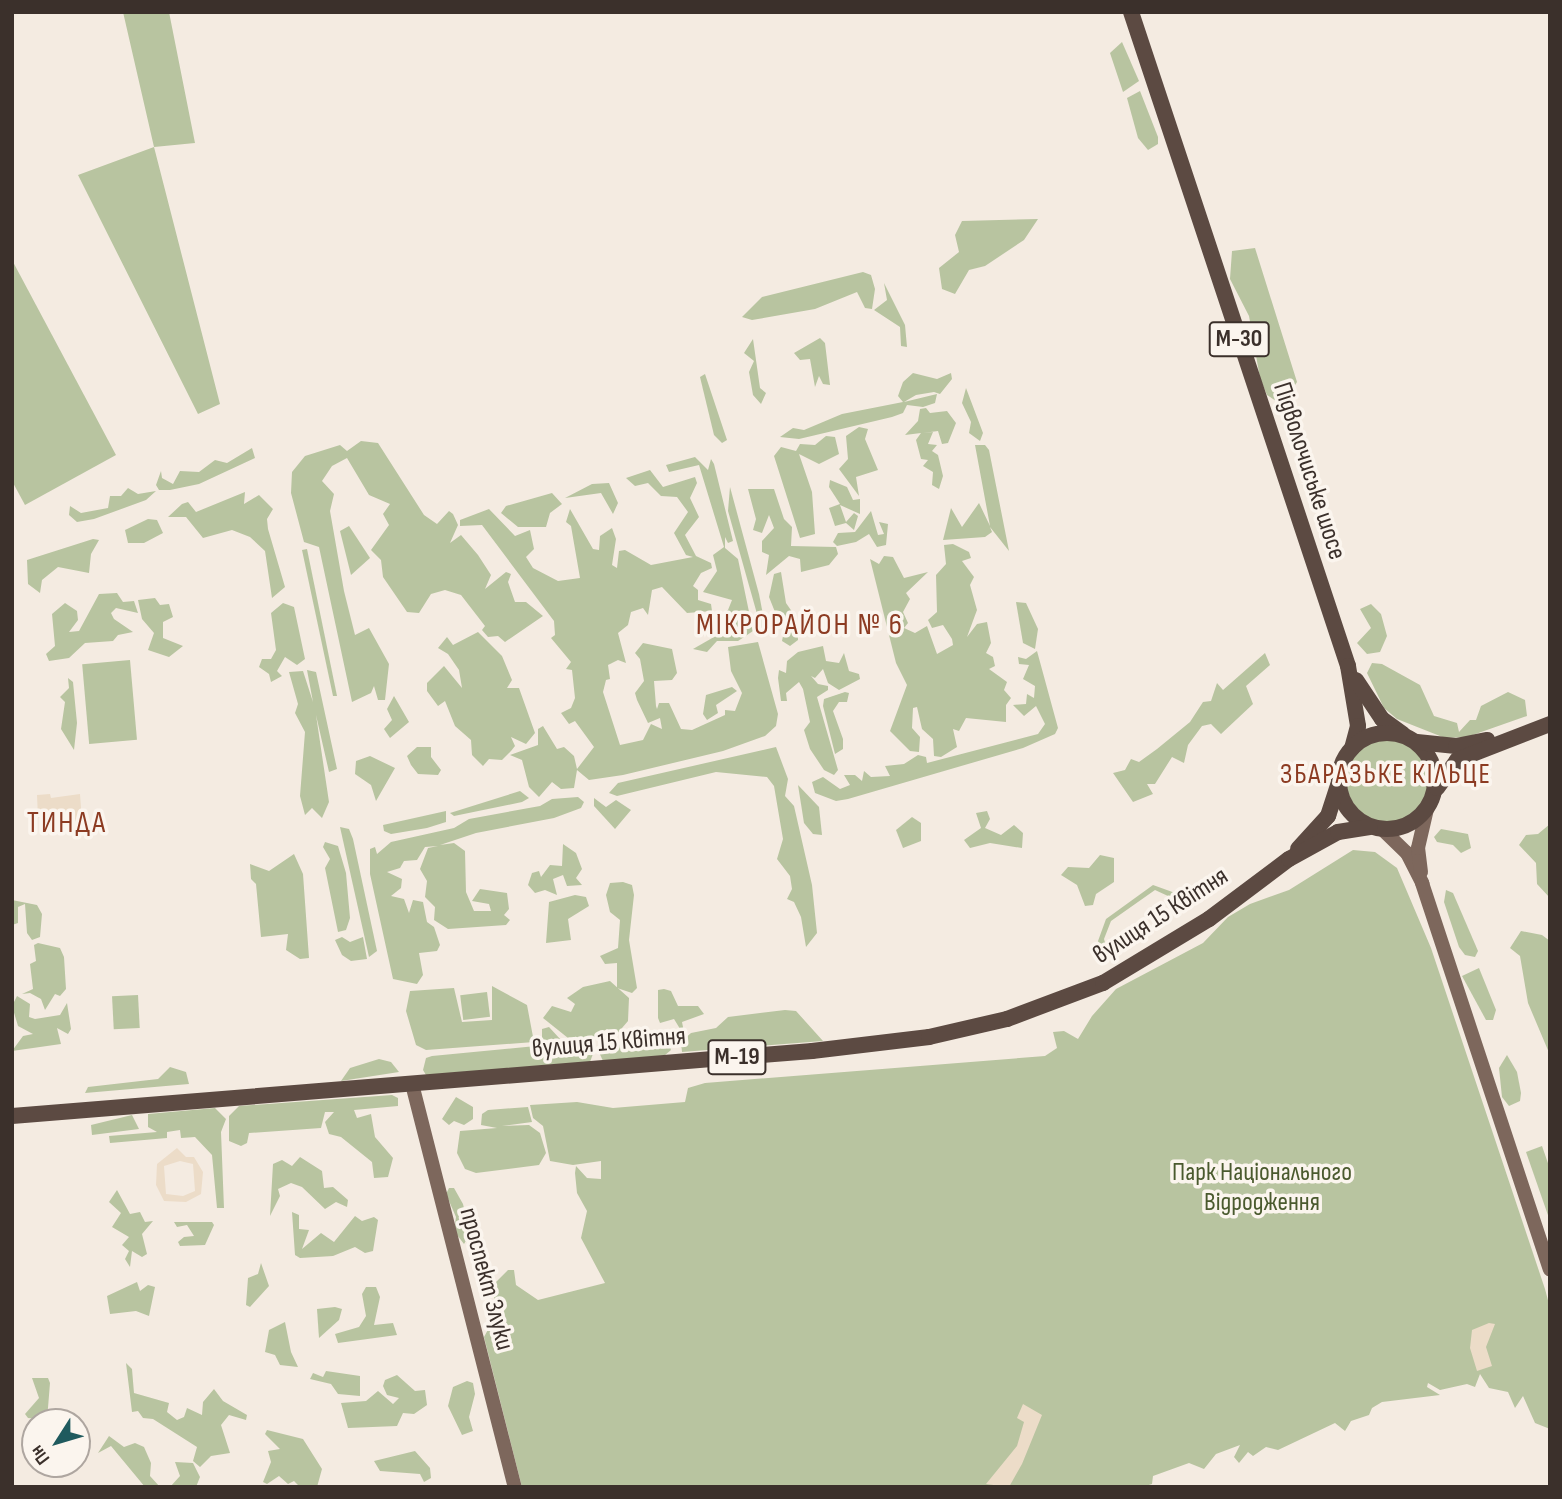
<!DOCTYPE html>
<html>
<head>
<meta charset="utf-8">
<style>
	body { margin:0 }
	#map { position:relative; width:1562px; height:1499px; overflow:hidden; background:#f4ebe1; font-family:"Sofia Sans Condensed",sans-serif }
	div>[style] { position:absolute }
	.green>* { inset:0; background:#b8c4a0; transform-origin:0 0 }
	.round { border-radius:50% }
	.plaza>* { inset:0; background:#ecdcc8 }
	.major>* { height:14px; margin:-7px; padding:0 7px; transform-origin:7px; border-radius:7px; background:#7d675c }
	.highway>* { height:16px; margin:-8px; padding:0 8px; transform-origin:8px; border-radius:8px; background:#5c4a42 }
	.highway>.ring { margin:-8px; padding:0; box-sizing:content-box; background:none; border:16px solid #5c4a42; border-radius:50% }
	span { translate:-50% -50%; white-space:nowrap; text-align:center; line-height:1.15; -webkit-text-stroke:7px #fbf5ee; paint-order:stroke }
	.shield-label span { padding:2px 5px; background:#fbf5ee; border:2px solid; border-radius:5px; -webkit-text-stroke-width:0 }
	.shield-label { font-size:24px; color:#3b302b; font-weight:700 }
	.street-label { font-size:26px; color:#3b302b }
	.park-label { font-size:26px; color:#4a5a2e }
	.neighbourhood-label { font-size:28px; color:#8c3b22; letter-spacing:2px }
	.quarter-label { font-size:30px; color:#8c3b22; letter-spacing:2px }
	.frame { position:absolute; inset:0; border:14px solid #3b302b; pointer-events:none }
	.north { position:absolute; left:21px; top:1408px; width:70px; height:70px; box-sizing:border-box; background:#fbf5ee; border:2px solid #aea6a0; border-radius:50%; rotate:233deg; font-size:19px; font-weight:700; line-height:28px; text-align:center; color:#3b302b }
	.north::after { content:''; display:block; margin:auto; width:24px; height:32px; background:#1f5a5e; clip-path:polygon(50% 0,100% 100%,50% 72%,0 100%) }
</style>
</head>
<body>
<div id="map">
	<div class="green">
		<i style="clip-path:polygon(123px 12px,169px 12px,195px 143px,154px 147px,220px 404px,198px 414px,78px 175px,154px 147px)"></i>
		<i style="clip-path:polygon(1122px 42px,1139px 81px,1123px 92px,1110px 53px)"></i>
		<i style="clip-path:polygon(1140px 91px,1158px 137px,1158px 144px,1148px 150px,1138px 138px,1127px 98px)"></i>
		<i style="clip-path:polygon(1038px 219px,1024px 240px,985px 266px,969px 270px,955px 294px,942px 289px,939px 268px,959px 252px,955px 235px,962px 221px)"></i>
		<i style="clip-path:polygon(1255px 248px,1297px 382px,1282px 405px,1267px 395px,1260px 378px,1249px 316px,1230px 279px,1232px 251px)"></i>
		<i style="clip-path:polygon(12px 260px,116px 455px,25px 505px,12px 481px)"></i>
		<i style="clip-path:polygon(863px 272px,871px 275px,875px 289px,872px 309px,865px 308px,857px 292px,815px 309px,752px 320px,742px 317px,762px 297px)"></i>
		<i style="clip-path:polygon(884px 283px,905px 325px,907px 347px,901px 346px,900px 327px,874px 310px,887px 300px)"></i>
		<i style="clip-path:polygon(820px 338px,825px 343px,830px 385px,823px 384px,819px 376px,815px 387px,810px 359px,800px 360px,794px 353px)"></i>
		<i style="clip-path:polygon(753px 339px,760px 388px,766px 393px,761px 404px,753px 395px,749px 372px,754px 361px,744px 353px)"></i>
		<i style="clip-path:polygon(913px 373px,937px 379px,951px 373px,952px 379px,940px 394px,934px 392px,916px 395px,904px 402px,937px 394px,935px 403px,923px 407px,907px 405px,903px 413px,892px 417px,799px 439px,780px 437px,793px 428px,804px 430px,842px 414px,903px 402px,898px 396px,903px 382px)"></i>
		<i style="clip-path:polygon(705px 374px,727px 440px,722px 443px,714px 435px,700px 377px)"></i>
		<i style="clip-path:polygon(966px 388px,983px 433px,980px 441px,969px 433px,971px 422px,962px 403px)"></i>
		<i style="clip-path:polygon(926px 408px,930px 413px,947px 411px,956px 423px,948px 443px,942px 444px,938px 431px,923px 433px,933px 432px,928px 444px,937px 445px,932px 451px,938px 455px,943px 476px,939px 489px,932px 485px,933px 472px,923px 466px,928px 460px,921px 459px,916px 440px,921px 433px,905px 435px,918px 421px,920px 409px)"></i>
		<i style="clip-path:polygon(859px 427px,868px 429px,865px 439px,878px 470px,856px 477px,859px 496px,839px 469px,848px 459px,846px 436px)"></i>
		<i style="clip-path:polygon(826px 436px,835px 437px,839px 454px,819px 464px,799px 454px,812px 492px,815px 534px,800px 538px,774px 456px,781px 447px,796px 451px,800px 444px,815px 445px)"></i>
		<i style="clip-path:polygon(361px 441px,378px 443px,424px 515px,437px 524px,449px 511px,453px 514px,458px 525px,450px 543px,461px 535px,478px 555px,491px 575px,485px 589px,506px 572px,511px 574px,508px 582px,515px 602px,526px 602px,543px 616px,505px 642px,498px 636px,488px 637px,482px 630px,485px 626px,461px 595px,445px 590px,431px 594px,419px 613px,407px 612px,383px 577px,381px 560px,371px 550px,389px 525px,383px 514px,390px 504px,369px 495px,347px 458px,332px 466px,322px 481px,334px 494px,330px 511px,344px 591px,355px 635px,369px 628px,389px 664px,385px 700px,378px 700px,374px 686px,371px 693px,352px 702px,319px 547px,304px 542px,291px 493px,292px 472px,305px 456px,340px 445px,347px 451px)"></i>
		<i style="clip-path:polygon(975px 445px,985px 445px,989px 450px,1009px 551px,990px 527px,992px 532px,985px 537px,943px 540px,951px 508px,962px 527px,979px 503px,990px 526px)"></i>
		<i style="clip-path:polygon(252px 448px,255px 458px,199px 484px,170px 490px,159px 490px,156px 485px,161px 471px,162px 478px,173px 484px,180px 471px,199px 472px,215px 460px,227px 463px)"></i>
		<i style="clip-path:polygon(695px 457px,708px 470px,711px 459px,714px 464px,733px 541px,728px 543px,725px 537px,725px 548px,738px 559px,753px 631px,738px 641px,717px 641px,707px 652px,693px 649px,721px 633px,726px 622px,719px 617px,728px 610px,732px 600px,703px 592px,717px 571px,713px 555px,724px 547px,699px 465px,669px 472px,666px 465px)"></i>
		<i style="clip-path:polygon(650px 470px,663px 487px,695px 477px,697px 483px,690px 498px,699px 517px,685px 535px,696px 556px,711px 563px,712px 568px,701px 573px,693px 586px,698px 590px,698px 600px,711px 604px,712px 611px,687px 613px,662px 587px,652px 590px,648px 615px,643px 608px,631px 612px,628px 625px,618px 633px,626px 663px,618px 660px,608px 665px,610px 679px,606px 680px,603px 692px,620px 745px,643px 740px,651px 724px,662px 729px,660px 718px,648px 723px,637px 700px,635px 693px,644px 681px,640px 659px,635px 653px,643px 643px,672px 649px,677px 673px,672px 680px,654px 681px,656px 706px,657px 709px,659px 703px,669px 703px,681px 729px,692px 730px,725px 715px,725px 710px,735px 711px,742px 693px,731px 671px,728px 647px,758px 642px,778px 714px,776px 726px,765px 736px,723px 751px,623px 775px,589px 780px,577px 770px,574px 788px,561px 789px,552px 782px,539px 797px,529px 787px,522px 760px,510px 755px,538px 745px,538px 729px,543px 726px,557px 749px,564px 747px,574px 756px,577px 769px,594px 747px,575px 721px,569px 724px,561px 713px,571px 708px,575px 698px,572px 670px,566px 669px,571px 662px,551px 638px,555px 635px,554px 621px,482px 525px,460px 526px,460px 520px,489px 509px,515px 536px,530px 530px,534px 549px,526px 557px,533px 568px,558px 581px,580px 578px,571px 526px,566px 522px,570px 509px,593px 549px,599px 550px,600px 536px,612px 528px,616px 539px,612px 565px,617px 568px,619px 551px,625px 550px,651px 565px,693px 557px,686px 555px,674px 533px,688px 512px,677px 497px,661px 496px,648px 483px,635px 486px,626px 478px)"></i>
		<i style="clip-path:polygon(830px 480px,847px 487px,853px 500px,860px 499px,860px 514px,840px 505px,846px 522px,854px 513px,858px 516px,854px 530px,846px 523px,835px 526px,829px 508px,840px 504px,829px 487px)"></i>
		<i style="clip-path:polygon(609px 483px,618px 503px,613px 514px,601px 493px,565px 498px,592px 484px)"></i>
		<i style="clip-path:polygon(730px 487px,759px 594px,765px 625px,761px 628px,728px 511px)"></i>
		<i style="clip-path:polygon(128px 488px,138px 494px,156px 491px,146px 500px,94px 519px,77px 522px,69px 515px,70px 506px,81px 513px,108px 508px,110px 496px,121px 496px)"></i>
		<i style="clip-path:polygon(748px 489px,774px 489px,784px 519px,792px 527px,791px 546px,836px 547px,838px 554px,829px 565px,801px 572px,800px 559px,789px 556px,766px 575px,769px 555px,762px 552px,762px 541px,774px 528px,769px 515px,762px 533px,753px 530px,756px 519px)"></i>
		<i style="clip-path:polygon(245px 492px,244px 504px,259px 495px,273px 509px,267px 519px,268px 529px,285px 587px,272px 598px,265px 551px,250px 537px,232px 530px,203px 538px,186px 517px,168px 517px,182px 504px,188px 502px,196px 512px)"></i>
		<i style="clip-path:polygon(552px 493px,562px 504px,550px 513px,546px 527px,518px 527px,501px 513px,506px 506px)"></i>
		<i style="clip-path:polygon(871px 511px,878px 535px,884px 534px,879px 522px,888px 524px,886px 545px,877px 547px,869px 534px,856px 542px,837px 546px,833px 542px,838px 533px,855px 532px)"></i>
		<i style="clip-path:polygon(148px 519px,157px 520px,163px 533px,144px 543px,128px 543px,125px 530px)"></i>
		<i style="clip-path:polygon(349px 526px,370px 558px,351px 575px,340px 531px)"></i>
		<i style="clip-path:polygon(93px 539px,99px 540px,91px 554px,89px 573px,58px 567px,42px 580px,40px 593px,28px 584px,27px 560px)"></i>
		<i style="clip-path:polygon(953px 544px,969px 552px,971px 558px,962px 561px,974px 577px,970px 585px,977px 610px,967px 637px,977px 624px,987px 622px,991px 643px,986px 653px,993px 657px,995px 666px,989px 669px,1007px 682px,1004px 690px,1011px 698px,1006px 705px,1006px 722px,966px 718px,959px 731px,953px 729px,957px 747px,941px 757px,934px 756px,933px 739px,922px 729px,917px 707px,913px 708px,912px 728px,920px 737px,919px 752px,910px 751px,890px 731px,907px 685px,896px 663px,870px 559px,879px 564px,884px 556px,893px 557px,904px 578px,928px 572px,906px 593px,910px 599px,903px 612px,908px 623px,904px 628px,915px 633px,927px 626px,937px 654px,953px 645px,952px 639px,943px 625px,932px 628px,928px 620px,937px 612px,936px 575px,946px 564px,944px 545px)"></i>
		<i style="clip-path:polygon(307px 549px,337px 696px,333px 696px,302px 550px)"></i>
		<i style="clip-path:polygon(781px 572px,786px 603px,797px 619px,798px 640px,790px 646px,782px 641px,786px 621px,777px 617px,769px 597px,774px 574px)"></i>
		<i style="clip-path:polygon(117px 593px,123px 602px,134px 601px,138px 613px,116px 608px,111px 613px,114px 619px,133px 632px,118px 635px,113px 641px,85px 643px,69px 658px,49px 661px,46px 654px,55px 646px,52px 614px,65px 603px,77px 611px,78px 620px,69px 632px,79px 631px,99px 594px)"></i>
		<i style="clip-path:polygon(155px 598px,160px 605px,169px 604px,173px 617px,163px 622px,163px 638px,183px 646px,169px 657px,148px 650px,154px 633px,142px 619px,138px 600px)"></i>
		<i style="clip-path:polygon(1016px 602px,1026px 603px,1038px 629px,1035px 649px,1023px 643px)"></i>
		<i style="clip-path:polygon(283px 603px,294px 607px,305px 659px,297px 665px,285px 657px,277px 671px,282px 676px,271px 682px,269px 674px,259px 667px,262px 659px,271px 659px,276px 650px,271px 613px)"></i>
		<i style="clip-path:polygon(1371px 604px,1381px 614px,1387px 636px,1380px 652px,1367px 654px,1357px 643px,1371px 628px,1360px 609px)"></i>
		<i style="clip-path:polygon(478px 632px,502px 656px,512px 680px,507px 688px,519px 688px,535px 733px,526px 744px,511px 737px,515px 746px,511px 751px,502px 760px,489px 759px,483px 766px,472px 755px,471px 740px,455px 726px,445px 701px,438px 706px,427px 691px,427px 683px,444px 666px,462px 688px,459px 670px,448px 654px,438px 648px,447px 637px,453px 645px)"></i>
		<i style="clip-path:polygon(823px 646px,826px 661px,839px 663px,844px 653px,849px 671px,859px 674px,860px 679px,839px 690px,828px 683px,823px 669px,815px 678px,811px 676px,818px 684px,828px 686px,828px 690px,817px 697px,838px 770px,834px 775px,824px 770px,810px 749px,804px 730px,810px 722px,803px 689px,799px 682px,786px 693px,787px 701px,781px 701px,778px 678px,779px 670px,786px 673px,787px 661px,798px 652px)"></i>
		<i style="clip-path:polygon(1037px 651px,1058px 728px,1055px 734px,1023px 748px,848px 799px,836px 801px,815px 793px,812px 782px,823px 777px,840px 789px,850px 785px,844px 775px,855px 775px,862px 781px,864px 771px,871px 777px,890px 776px,885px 766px,904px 764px,918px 755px,926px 757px,927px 763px,1038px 734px,1045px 724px,1036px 706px,1024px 716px,1013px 705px,1026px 704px,1027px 694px,1034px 698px,1035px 686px,1023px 679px,1029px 665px,1019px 664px,1018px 657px,1026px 659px)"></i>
		<i style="clip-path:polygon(1265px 653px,1270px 665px,1246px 686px,1253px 704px,1221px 734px,1211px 724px,1202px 726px,1188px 745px,1184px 763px,1172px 757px,1155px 784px,1147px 784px,1153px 794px,1133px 802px,1113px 773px,1125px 770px,1131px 759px,1139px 762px,1157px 749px,1190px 722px,1203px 702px,1211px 701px,1217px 683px,1223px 690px)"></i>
		<i style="left:130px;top:660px;width:80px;height:48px;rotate:85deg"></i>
		<i style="clip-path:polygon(1372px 663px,1382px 664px,1420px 685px,1434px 716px,1457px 723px,1459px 732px,1470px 720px,1476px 720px,1481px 706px,1508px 692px,1525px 700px,1527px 716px,1467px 737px,1445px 738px,1397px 719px,1384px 708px,1367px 673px)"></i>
		<i style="clip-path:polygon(307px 670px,316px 672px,337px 769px,329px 772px,316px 715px,329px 802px,322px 818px,312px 808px,305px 815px,300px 796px,305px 732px,295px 713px,298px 704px,289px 672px,303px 671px,313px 702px)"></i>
		<i style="clip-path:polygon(68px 678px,73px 682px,77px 723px,74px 750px,61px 729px,65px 702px,60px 697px,69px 688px)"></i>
		<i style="clip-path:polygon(732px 687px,737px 691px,716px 705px,718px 713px,707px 720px,703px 714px,706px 695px)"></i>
		<i style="clip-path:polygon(845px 692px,849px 693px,847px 702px,839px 702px,833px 711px,843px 739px,843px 749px,835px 754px,823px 706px,824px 699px)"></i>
		<i style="clip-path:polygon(394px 696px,409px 722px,390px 738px,384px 729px,392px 720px,387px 709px)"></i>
		<i class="round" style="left:1346px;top:738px;width:84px;height:84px"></i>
		<i style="clip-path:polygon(417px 747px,431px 747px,431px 757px,441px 770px,438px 775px,418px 774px,411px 765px,407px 756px)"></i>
		<i style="clip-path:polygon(776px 747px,788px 779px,785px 796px,794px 806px,812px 885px,817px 933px,806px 947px,801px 917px,794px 902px,787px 899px,792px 889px,790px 876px,777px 859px,783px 839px,774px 786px,767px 777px,716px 772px,617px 796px,609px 793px,618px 783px)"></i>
		<i style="clip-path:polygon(370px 756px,395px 768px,376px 801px,371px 785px,355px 774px,356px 761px)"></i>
		<i style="clip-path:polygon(798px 785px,819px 807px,822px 835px,813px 834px,804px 823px)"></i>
		<i style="clip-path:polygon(520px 791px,529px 798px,522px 802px,454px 816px,450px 813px)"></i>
		<i style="clip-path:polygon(578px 797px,584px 802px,581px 808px,554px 818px,476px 833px,440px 845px,454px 843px,465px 851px,466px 892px,474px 911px,491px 911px,489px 904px,472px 901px,480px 889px,507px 893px,509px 909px,504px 915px,510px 920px,506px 925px,448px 929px,434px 920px,435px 907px,425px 897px,427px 881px,420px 869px,428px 848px,438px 846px,425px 847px,417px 860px,404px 861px,400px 868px,387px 872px,402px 879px,401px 888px,391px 896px,404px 899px,409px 913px,413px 900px,423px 902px,427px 922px,434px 927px,440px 945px,437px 951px,419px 953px,423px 975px,417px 984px,393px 979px,370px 874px,370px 849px,375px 847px,377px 854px,391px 842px,454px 828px,469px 819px,540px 806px,552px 799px)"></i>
		<i style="clip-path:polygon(594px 798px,606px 807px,616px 800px,631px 810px,615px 829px,594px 806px)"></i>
		<i style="clip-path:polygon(446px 811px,446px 822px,427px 828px,391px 834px,384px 831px,383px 825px)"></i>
		<i style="clip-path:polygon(987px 811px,990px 819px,985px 828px,1001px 835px,1014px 825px,1023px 833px,1022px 848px,990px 843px,970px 848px,964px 840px,981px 828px,976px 813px)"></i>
		<i style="clip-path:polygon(912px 817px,921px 823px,921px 841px,903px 848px,896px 830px)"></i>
		<i style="clip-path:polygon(1550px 824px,1550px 898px,1537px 884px,1536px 863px,1519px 845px,1526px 835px,1538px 834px)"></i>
		<i style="clip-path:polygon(340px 827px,349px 829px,353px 839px,377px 951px,369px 957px)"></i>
		<i style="clip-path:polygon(1441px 829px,1468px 834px,1471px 848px,1461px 853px,1453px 845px,1437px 842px,1434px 837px)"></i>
		<i style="clip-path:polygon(325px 842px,338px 846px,346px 873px,350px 918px,346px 930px,338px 932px,325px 868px,330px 859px,323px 847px)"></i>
		<i style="clip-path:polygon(563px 844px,576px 853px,582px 869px,576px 878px,582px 885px,567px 886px,563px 875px,553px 879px,557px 895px,545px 890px,535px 893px,528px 885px,532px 873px,539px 871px,541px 877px,550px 865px,562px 866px)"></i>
		<i style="clip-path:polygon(1353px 850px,1375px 852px,1397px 868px,1431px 948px,1545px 1289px,1550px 1308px,1550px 1429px,1535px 1423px,1523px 1396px,1515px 1408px,1508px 1392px,1489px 1388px,1480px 1374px,1475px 1387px,1467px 1384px,1440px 1390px,1428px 1383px,1427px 1387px,1440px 1395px,1382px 1402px,1372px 1408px,1369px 1415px,1351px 1421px,1345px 1431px,1335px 1423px,1278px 1450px,1266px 1447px,1253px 1456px,1248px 1452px,1239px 1463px,1234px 1457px,1240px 1445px,1216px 1454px,1204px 1469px,1189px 1463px,1153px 1476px,1152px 1484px,1142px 1487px,522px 1487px,484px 1337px,490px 1326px,486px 1310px,495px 1308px,493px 1285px,508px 1270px,514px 1270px,516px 1285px,538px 1300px,605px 1283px,581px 1238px,587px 1211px,577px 1193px,575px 1173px,576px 1166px,587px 1178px,601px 1179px,601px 1161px,573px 1165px,550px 1161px,543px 1126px,533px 1118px,530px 1105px,577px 1102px,613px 1108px,685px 1102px,688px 1088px,705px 1083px,1045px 1056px,1057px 1048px,1053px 1032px,1064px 1031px,1078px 1039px,1092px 1016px,1116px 989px,1203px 943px,1228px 917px,1250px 904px,1289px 890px)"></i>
		<i style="clip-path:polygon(294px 854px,303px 874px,309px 958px,300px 959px,286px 950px,288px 934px,261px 937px,256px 884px,251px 879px,250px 864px,269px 871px)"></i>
		<i style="clip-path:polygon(1100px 855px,1114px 858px,1114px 882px,1096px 894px,1093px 905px,1085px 906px,1077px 885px,1061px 875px,1068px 867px,1089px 868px)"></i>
		<i style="clip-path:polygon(623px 882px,632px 885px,634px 895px,629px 940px,637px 988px,632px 993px,617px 988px,617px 963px,605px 964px,600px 956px,618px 948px,620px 920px,610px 912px,606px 895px,610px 883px)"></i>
		<i style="clip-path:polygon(1153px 885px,1178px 894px,1181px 902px,1155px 890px,1111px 921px,1104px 939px,1108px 953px,1114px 957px,1104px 959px,1098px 941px,1106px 919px)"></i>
		<i style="clip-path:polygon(1446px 890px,1453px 893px,1478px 951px,1475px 957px,1465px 955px,1459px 947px,1444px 902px)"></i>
		<i style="clip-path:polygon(575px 895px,586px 897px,589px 906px,568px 919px,571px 940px,546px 943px,549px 902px)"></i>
		<i style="clip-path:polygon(12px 900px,37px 905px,42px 914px,40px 937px,32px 940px,27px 933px,25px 904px,18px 907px,18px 923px,12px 925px)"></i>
		<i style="clip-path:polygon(1521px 931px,1542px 935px,1550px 941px,1550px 1055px,1528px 1003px,1520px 956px,1510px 948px)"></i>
		<i style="clip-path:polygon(342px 937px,350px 942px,363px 937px,367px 959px,351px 961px,342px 955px,335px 940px)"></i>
		<i style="clip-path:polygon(38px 943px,60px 948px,64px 957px,66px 989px,60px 996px,55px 994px,45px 1010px,41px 999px,30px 993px,22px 994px,33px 989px,30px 964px,36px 961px,34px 945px)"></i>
		<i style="clip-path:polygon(1479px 968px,1496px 1010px,1493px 1020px,1486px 1020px,1462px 976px)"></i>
		<i style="clip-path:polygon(610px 981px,629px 998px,628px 1021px,616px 1035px,607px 1029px,589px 1040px,568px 1038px,543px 1018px,552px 1006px,571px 1012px,575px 1004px,567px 998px,583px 987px)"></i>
		<i style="clip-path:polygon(492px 986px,527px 1005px,534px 1042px,426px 1050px,416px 1045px,406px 1011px,410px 991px,454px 988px,462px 1022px,492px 1020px)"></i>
		<i style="clip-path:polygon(664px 989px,671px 991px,678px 1006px,698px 1006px,704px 1014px,682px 1022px,685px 1037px,674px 1019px,660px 1023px,658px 1018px,658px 990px)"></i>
		<i style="left:487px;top:992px;width:25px;height:27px;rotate:83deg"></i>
		<i style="left:138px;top:995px;width:33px;height:26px;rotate:87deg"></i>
		<i style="clip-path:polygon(17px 996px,30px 1004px,29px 1017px,35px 1019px,60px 1015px,67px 1003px,71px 1029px,68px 1034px,57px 1028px,61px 1044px,12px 1051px,23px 1036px,33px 1034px,18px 1026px,12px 1006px)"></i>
		<i style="clip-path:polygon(785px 1010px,796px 1011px,823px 1041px,682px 1052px,681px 1042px,691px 1033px,716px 1028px,728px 1017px)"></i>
		<i style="clip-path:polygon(549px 1027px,561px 1040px,588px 1041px,594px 1051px,590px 1062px,426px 1075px,423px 1070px,426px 1058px,432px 1056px,536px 1046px,542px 1042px,542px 1029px)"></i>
		<i style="clip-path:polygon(665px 1033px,671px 1050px,658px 1061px,603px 1061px,598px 1050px)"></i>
		<i style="clip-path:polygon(1507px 1055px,1517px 1072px,1521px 1093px,1520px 1101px,1509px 1106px,1502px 1097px,1499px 1068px)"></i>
		<i style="clip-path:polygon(379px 1059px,391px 1062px,399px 1072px,341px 1081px,350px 1068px)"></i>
		<i style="clip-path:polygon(170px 1067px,186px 1072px,189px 1084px,85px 1093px,88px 1087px,158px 1079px)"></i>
		<i style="clip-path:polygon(392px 1095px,398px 1098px,398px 1106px,354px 1110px,357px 1118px,371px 1114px,375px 1137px,393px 1158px,388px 1177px,374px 1178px,372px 1162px,341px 1137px,329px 1134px,325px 1122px,334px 1112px,325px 1112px,321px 1128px,249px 1133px,247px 1143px,241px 1146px,229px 1141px,229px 1116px,239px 1106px)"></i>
		<i style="clip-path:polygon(456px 1097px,473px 1107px,473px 1119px,464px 1125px,454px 1121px,449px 1125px,442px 1119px)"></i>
		<i style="clip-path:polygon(528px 1107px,532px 1122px,502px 1126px,529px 1125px,540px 1133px,546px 1153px,539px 1165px,476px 1173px,465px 1169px,457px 1153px,460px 1131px,497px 1128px,481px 1125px,482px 1114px,488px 1110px)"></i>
		<i style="clip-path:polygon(215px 1108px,226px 1119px,221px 1132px,224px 1208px,217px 1208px,212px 1155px,195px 1137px,181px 1138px,180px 1130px,167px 1132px,167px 1138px,110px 1143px,109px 1136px,157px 1132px,148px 1127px,148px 1114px)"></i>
		<i style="clip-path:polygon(132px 1115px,139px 1129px,92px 1135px,91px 1125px)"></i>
		<i style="clip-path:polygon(1542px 1146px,1550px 1169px,1550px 1221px,1526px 1152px)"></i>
		<i style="clip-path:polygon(300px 1157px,322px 1171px,324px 1188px,333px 1187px,348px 1200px,347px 1207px,336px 1202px,325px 1209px,302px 1187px,291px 1183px,278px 1189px,280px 1196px,270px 1216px,273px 1164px,282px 1160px,292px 1166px)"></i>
		<i style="clip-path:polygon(449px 1188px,454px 1188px,463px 1204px,470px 1234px,464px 1244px,454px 1231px,456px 1217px,446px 1194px)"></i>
		<i style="clip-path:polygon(117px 1190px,130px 1214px,140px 1212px,145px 1222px,153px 1221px,142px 1234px,147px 1254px,142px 1257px,132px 1251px,130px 1267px,125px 1259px,129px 1251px,122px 1245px,129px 1237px,112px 1227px,121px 1213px,109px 1202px)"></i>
		<i style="clip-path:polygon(292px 1212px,299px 1215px,299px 1229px,309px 1230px,302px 1249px,321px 1233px,334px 1242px,355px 1216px,362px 1221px,374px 1217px,378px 1220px,373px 1251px,365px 1253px,355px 1247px,333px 1256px,300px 1258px,295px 1255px)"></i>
		<i style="clip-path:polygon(174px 1222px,212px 1222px,214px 1225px,205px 1245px,180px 1246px,178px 1242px,184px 1237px,194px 1236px,187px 1225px,177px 1227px)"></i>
		<i style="clip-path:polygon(261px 1263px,269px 1286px,250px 1307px,246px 1305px,248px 1278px,258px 1274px)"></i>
		<i style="clip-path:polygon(137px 1282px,140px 1291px,148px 1285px,155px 1287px,149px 1316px,136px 1311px,110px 1314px,107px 1296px)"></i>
		<i style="clip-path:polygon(366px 1287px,376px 1287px,380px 1297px,374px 1325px,393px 1323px,397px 1335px,338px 1343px,335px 1334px,359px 1327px,366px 1316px,362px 1294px)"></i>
		<i style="clip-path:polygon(335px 1307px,342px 1309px,339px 1320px,319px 1338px,317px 1309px)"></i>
		<i style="clip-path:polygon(285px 1322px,291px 1352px,298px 1367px,280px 1365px,275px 1355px,265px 1352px,269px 1330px)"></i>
		<i style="clip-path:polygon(126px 1363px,132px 1369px,134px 1393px,169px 1403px,167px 1412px,177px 1420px,184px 1417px,187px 1408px,202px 1415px,203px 1402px,214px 1389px,223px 1401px,247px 1415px,246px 1420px,229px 1415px,221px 1425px,230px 1453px,211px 1456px,200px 1467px,193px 1461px,197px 1447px,153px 1419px,143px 1418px,138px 1411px,132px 1412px)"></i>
		<i style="clip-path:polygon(326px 1371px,360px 1376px,360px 1396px,338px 1394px,331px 1384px,310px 1379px,313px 1373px,323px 1377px)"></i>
		<i style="clip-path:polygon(397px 1375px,415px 1391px,425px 1390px,427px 1405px,414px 1414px,403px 1413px,397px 1426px,348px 1428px,341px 1403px,366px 1401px,378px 1391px,393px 1404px,399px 1398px,387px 1395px,383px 1386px,385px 1380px)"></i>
		<i style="clip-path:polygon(32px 1378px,48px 1378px,50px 1383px,47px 1420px,28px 1418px,25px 1414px,39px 1398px)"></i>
		<i style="clip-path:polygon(467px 1381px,473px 1383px,475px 1394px,469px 1417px,473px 1431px,462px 1435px,448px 1406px,453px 1387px)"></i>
		<i style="clip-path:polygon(267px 1430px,303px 1439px,322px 1469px,317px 1487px,300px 1487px,294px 1481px,288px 1484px,279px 1476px,267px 1484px,263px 1482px,271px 1462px,268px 1451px,280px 1449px,265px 1434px)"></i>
		<i style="clip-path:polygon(109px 1436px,124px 1447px,135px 1443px,144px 1447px,151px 1463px,150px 1476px,160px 1487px,145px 1487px,111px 1446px,98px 1453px)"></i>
		<i style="clip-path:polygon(415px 1451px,430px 1468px,431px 1478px,424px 1482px,420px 1474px,380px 1471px,374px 1461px)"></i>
		<i style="clip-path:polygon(175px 1462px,193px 1463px,200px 1477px,196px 1487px,170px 1487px,180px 1476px)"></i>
	</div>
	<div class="plaza">
		<i style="clip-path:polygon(50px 794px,51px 798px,80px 794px,82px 821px,66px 822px,65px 816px,38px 818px,37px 795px)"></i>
		<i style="clip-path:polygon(evenodd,177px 1148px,186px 1157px,194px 1157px,203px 1172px,201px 1194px,186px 1202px,164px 1201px,156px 1185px,157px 1164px,177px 1148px,180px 1161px,193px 1164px,195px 1191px,183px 1196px,166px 1194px,164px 1166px,180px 1161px)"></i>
		<i style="clip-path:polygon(1489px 1323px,1495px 1324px,1486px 1347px,1492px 1366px,1477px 1371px,1470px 1348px,1472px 1330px)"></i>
		<i style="clip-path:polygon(1023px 1404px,1042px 1415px,1022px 1464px,1009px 1487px,986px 1484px,1017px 1446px,1024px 1422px,1017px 1418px)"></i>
	</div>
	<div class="major">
		<i style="left:1383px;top:830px;width:33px;rotate:44deg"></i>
		<i style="left:1407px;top:853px;width:34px;rotate:63deg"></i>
		<i style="left:1422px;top:883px;width:407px;rotate:71.7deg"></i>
		<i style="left:1421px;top:872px;width:24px;rotate:-97deg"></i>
		<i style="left:1418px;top:848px;width:39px;rotate:-77deg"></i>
		<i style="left:412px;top:1084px;width:416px;rotate:75.7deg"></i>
	</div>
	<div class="highway">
		<i style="left:1131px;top:12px;width:689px;rotate:71.64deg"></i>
		<i style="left:1348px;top:666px;width:61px;rotate:80.5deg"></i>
		<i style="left:1358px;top:726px;width:23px;rotate:105deg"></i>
		<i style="left:1356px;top:680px;width:47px;rotate:56.3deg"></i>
		<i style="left:1382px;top:719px;width:26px;rotate:36deg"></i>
		<i class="ring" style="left:1339px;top:733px;width:80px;height:80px"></i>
		<i style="left:1417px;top:742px;width:39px;rotate:6deg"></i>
		<i style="left:1456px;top:746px;width:32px;rotate:-11deg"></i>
		<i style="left:1437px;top:788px;width:34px;rotate:-54deg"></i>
		<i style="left:1457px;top:760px;width:100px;rotate:-21.2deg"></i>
		<i style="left:1298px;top:849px;width:45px;rotate:-47.7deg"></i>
		<i style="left:1328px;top:816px;width:35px;rotate:-72deg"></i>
		<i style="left:12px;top:1116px;width:803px;rotate:-4.65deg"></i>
		<i style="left:812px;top:1051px;width:118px;rotate:-6.8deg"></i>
		<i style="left:929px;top:1037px;width:80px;rotate:-13deg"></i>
		<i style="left:1007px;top:1019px;width:103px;rotate:-20.6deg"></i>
		<i style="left:1103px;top:983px;width:124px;rotate:-31.1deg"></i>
		<i style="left:1209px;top:919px;width:100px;rotate:-36.9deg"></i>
		<i style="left:1289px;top:859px;width:56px;rotate:-28.9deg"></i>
		<i style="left:1338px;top:832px;width:32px;rotate:-9deg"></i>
	</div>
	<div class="shield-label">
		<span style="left:1239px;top:339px">М-30</span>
		<span style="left:737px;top:1057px">М-19</span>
	</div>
	<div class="street-label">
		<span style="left:1309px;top:471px;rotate:72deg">Підволочиське шосе</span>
		<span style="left:1161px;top:916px;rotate:-33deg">вулиця 15 Квітня</span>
		<span style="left:609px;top:1043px;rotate:-5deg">вулиця 15 Квітня</span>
		<span style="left:486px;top:1279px;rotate:75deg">проспект Злуки</span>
	</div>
	<div class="park-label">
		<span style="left:1262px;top:1188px">Парк Національного<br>Відродження</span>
	</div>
	<div class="neighbourhood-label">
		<span style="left:1386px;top:775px">ЗБАРАЗЬКЕ КІЛЬЦЕ</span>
	</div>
	<div class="quarter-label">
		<span style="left:800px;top:625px">МІКРОРАЙОН № 6</span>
		<span style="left:67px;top:823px">ТИНДА</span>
	</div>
	<div class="frame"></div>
	<div class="north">Пн</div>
</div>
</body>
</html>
